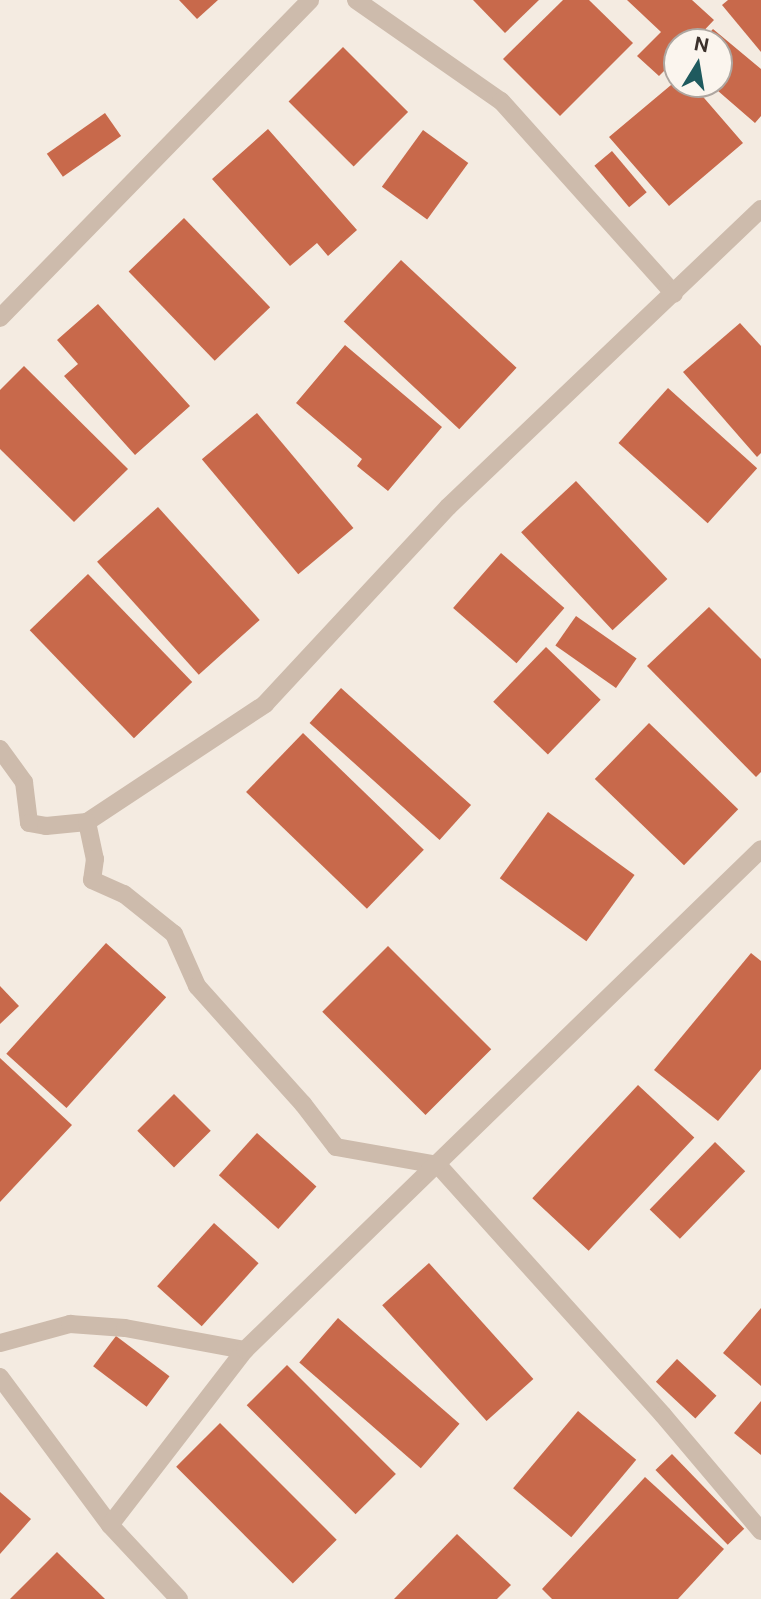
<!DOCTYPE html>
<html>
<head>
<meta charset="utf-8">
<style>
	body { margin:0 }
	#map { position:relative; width:761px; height:1599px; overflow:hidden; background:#f4ebe1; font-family:"Public Sans",sans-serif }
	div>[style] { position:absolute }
	.building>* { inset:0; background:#c8694b; transform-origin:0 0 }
	.minor>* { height:18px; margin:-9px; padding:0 9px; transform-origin:9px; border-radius:9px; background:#cdbbac }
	span { translate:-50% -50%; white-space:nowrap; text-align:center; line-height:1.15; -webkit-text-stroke:6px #fbf5ee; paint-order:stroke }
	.north { position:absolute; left:663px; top:28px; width:70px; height:70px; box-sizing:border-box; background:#fbf5ee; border:2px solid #aea6a0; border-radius:50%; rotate:11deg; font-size:19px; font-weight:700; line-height:28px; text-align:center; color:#3b302b }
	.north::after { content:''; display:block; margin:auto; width:24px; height:32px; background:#1f5a5e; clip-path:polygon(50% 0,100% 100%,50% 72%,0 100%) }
</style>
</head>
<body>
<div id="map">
	<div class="building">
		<i style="clip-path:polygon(179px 0,218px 0,197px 19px)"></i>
		<i style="clip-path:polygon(473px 0,539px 0,505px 33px)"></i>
		<i style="clip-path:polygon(563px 0,589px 0,633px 43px,560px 116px,503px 59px)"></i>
		<i style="clip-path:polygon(627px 0,692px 0,714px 20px,693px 42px,677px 42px,677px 58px,659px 76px,637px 56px,661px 32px)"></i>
		<i style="clip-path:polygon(728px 0,761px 0,761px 52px,722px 5px)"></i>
		<i style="clip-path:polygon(713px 29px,761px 69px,761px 116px,755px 123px,710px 84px,719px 84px,719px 42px,701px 42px)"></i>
		<i style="left:343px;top:47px;width:92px;height:77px;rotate:45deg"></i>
		<i style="clip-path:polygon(677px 80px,677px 84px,692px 84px,743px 143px,669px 206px,609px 137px)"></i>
		<i style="left:105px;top:113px;width:28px;height:71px;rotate:55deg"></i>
		<i style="clip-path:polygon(268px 129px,357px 230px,328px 256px,317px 243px,290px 266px,212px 179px)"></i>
		<i style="left:423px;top:130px;width:56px;height:70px;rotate:36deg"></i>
		<i style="left:612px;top:151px;width:54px;height:23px;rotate:50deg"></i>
		<i style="left:184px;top:218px;width:124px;height:77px;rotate:46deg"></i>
		<i style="left:401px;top:260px;width:158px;height:84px;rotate:43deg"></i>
		<i style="clip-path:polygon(98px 304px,190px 406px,135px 455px,64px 376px,78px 364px,57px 340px)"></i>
		<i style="clip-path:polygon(740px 323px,761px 346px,761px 453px,757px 457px,683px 372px)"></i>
		<i style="clip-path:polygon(345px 345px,442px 427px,388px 491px,357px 466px,362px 459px,296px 403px)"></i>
		<i style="clip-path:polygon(24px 366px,128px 469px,74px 522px,0 449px,0 390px)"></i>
		<i style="left:668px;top:388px;width:120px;height:74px;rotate:42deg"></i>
		<i style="left:257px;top:413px;width:150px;height:72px;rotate:50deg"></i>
		<i style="left:576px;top:481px;width:134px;height:75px;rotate:47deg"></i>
		<i style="left:158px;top:507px;width:152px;height:82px;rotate:48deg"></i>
		<i style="left:501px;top:553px;width:84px;height:73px;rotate:41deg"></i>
		<i style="left:88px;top:574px;width:150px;height:81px;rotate:46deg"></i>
		<i style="clip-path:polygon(709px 607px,761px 659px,761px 772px,756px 777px,647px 666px)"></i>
		<i style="left:576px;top:616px;width:74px;height:36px;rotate:35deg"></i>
		<i style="left:546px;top:647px;width:76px;height:76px;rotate:44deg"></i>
		<i style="left:341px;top:688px;width:175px;height:47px;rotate:42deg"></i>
		<i style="left:649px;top:723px;width:124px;height:78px;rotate:44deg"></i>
		<i style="left:303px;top:733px;width:168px;height:82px;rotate:44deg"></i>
		<i style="left:548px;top:812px;width:107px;height:82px;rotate:36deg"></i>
		<i style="left:106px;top:943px;width:81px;height:149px;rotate:42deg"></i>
		<i style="left:388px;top:946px;width:146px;height:93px;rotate:45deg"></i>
		<i style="clip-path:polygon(751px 953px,761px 961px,761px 1069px,718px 1121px,654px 1070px)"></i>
		<i style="clip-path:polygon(0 986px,19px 1006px,0 1024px)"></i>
		<i style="clip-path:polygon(0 1058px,72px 1125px,0 1202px)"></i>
		<i style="left:638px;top:1085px;width:77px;height:155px;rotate:43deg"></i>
		<i style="left:174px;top:1094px;width:52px;height:52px;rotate:45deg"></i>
		<i style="left:257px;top:1133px;width:80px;height:57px;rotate:42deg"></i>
		<i style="left:715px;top:1142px;width:42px;height:94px;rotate:44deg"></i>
		<i style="left:214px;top:1223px;width:60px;height:85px;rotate:42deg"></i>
		<i style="left:429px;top:1263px;width:156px;height:63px;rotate:48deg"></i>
		<i style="clip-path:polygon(761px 1308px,761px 1386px,723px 1353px)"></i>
		<i style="left:338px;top:1318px;width:161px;height:59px;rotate:41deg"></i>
		<i style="left:116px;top:1336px;width:67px;height:38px;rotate:37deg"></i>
		<i style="left:677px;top:1359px;width:54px;height:31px;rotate:43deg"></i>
		<i style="left:287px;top:1365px;width:154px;height:57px;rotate:45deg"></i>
		<i style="clip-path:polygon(761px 1401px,761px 1455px,734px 1433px)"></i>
		<i style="left:578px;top:1411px;width:76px;height:101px;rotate:40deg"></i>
		<i style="left:220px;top:1423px;width:165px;height:62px;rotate:45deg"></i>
		<i style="left:672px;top:1454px;width:104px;height:23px;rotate:46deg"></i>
		<i style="clip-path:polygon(645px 1477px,724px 1549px,678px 1599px,552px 1599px,542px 1589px)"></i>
		<i style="clip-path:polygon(0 1492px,31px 1519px,0 1554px)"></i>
		<i style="clip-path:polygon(457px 1534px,511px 1585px,497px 1599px,394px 1599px)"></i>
		<i style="clip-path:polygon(57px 1552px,105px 1599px,10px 1599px)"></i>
	</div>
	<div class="minor">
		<i style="left:356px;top:0;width:177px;rotate:34.9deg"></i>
		<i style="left:501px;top:101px;width:259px;rotate:48.1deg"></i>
		<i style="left:0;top:318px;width:444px;rotate:-45.7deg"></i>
		<i style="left:0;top:749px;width:41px;rotate:54deg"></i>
		<i style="left:24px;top:782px;width:41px;rotate:83deg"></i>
		<i style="left:29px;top:823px;width:17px;rotate:10deg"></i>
		<i style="left:46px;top:826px;width:41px;rotate:-5.6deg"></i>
		<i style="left:87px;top:822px;width:214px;rotate:-33.5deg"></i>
		<i style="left:265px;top:704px;width:269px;rotate:-47.1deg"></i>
		<i style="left:448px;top:507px;width:432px;rotate:-43.6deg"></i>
		<i style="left:87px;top:822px;width:38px;rotate:78deg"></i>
		<i style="left:95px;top:859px;width:21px;rotate:98deg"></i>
		<i style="left:92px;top:880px;width:35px;rotate:24deg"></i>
		<i style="left:124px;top:894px;width:64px;rotate:38.7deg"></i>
		<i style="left:174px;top:934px;width:57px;rotate:66.1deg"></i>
		<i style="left:197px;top:986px;width:159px;rotate:48.1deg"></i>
		<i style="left:303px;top:1104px;width:54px;rotate:52.5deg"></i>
		<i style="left:336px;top:1147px;width:104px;rotate:10deg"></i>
		<i style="left:438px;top:1165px;width:336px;rotate:48deg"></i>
		<i style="left:663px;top:1415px;width:152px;rotate:49.8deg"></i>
		<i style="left:0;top:1343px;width:73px;rotate:-15.2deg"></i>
		<i style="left:70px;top:1324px;width:55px;rotate:4.2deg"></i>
		<i style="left:125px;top:1328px;width:122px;rotate:10.4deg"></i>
		<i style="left:0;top:1377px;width:184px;rotate:53.4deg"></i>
		<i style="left:110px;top:1525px;width:101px;rotate:47deg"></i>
		<i style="left:110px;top:1525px;width:221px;rotate:-52.4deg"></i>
		<i style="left:245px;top:1350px;width:719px;rotate:-44.15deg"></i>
	</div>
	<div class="north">N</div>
</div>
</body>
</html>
